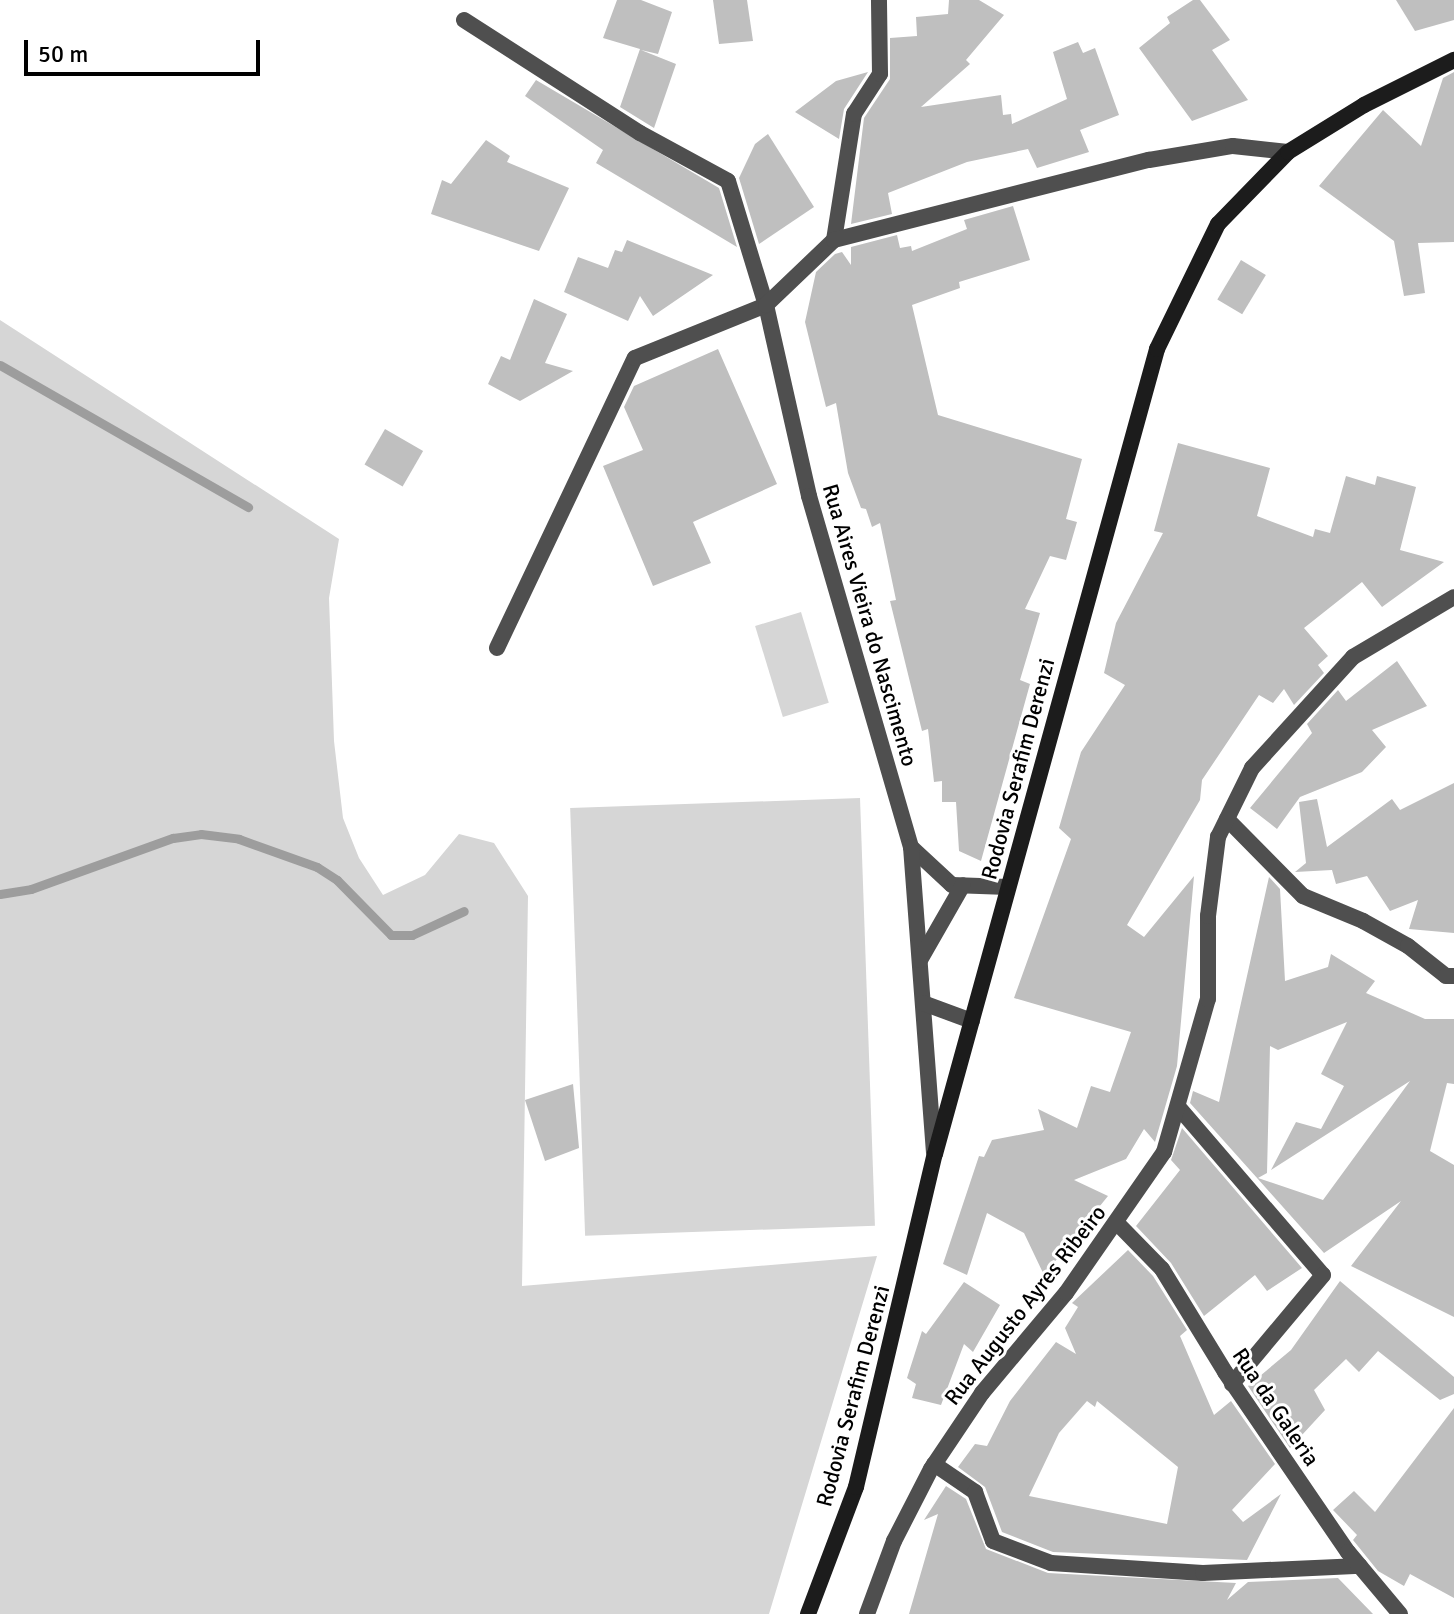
<!DOCTYPE html>
<html>
<head>
<meta charset="utf-8">
<style>
	body { margin:0 }
	#map { position:relative; width:1454px; height:1614px; overflow:hidden; background:#fff; font-family:Signika,sans-serif }
	div>[style] { position:absolute }
	.green>* { inset:0; background:#d6d6d6; transform-origin:0 0 }
	.stream>* { height:9px; margin:-4.5px; padding:0 4.5px; transform-origin:4.5px; border-radius:4.5px; background:#9d9d9d }
	.building>* { inset:0; background:#bfbfbf; transform-origin:0 0 }
	.service>* { height:16px; margin:-8px; padding:0 8px; transform-origin:8px; border-radius:8px; background:#4f4f4f }
	.minor>* { height:16px; margin:-8px; padding:0 8px; transform-origin:8px; border-radius:8px; background:#4f4f4f }
	.secondary>* { height:16px; margin:-8px; padding:0 8px; transform-origin:8px; border-radius:8px; background:#1c1c1c }
	span { translate:-50% -50%; white-space:nowrap; text-align:center; line-height:1.15; -webkit-text-stroke:6px #fff; paint-order:stroke }
	.street-label { font-size:22px; color:#000 }
	.scale { position:absolute; left:24px; top:40px; width:236px; height:36px; box-sizing:border-box; border:4px solid #000; border-top:0; padding-left:10px; font-size:24px; line-height:28px; white-space:nowrap; color:#000; -webkit-text-stroke:6px #fff; paint-order:stroke }
</style>
</head>
<body>
<div id="map">
	<div class="green">
		<i style="clip-path:polygon(0 320px,339px 539px,329px 598px,334px 741px,343px 818px,359px 858px,383px 895px,425px 875px,459px 834px,494px 843px,528px 896px,522px 1286px,877px 1256px,769px 1614px,0 1614px)"></i>
		<i style="left:801px;top:612px;width:95px;height:48px;rotate:73deg"></i>
		<i style="left:860px;top:798px;width:428px;height:290px;rotate:88deg"></i>
	</div>
	<div class="stream">
		<i style="left:0;top:365px;width:286px;rotate:29.8deg"></i>
		<i style="left:0;top:894px;width:31px;rotate:-9deg"></i>
		<i style="left:31px;top:889px;width:151px;rotate:-19.8deg"></i>
		<i style="left:173px;top:838px;width:28px;rotate:-8deg"></i>
		<i style="left:201px;top:834px;width:38px;rotate:7deg"></i>
		<i style="left:239px;top:839px;width:83px;rotate:19.7deg"></i>
		<i style="left:317px;top:867px;width:24px;rotate:33deg"></i>
		<i style="left:337px;top:880px;width:77px;rotate:45.5deg"></i>
		<i style="left:391px;top:935px;width:21px"></i>
		<i style="left:412px;top:935px;width:57px;rotate:-24.8deg"></i>
	</div>
	<div class="building">
		<i style="clip-path:polygon(617px 0,641px 0,672px 12px,658px 54px,641px 50px,676px 64px,654px 128px,620px 107px,640px 49px,603px 38px)"></i>
		<i style="clip-path:polygon(713px 0,747px 0,753px 41px,719px 44px)"></i>
		<i style="clip-path:polygon(949px 0,979px 0,1004px 15px,966px 60px,970px 64px,921px 107px,1001px 95px,1003px 115px,1011px 114px,1012px 124px,1067px 99px,1053px 52px,1078px 42px,1083px 53px,1095px 48px,1119px 115px,1080px 130px,1089px 152px,1037px 168px,1028px 149px,967px 162px,888px 193px,892px 214px,851px 224px,864px 118px,890px 79px,890px 38px,917px 36px,916px 17px,948px 14px)"></i>
		<i style="clip-path:polygon(1193px 0,1200px 0,1230px 40px,1212px 50px,1248px 100px,1192px 121px,1139px 48px,1170px 23px,1167px 17px)"></i>
		<i style="clip-path:polygon(1396px 0,1454px 0,1454px 20px,1415px 31px)"></i>
		<i style="clip-path:polygon(868px 72px,844px 109px,839px 139px,795px 112px,836px 81px)"></i>
		<i style="clip-path:polygon(1454px 72px,1454px 242px,1418px 243px,1425px 293px,1404px 296px,1394px 241px,1319px 186px,1383px 110px,1421px 146px,1443px 78px)"></i>
		<i style="clip-path:polygon(536px 80px,719px 188px,737px 247px,596px 163px,603px 150px,525px 96px)"></i>
		<i style="clip-path:polygon(768px 134px,814px 207px,759px 244px,739px 178px,755px 144px)"></i>
		<i style="clip-path:polygon(486px 140px,510px 156px,507px 162px,569px 188px,539px 251px,431px 214px,442px 180px,451px 184px)"></i>
		<i style="clip-path:polygon(1013px 206px,1030px 260px,959px 282px,960px 288px,912px 305px,938px 415px,1082px 459px,1066px 519px,1077px 522px,1066px 560px,1050px 556px,1025px 609px,1040px 613px,1020px 680px,1030px 684px,981px 861px,959px 851px,956px 802px,942px 802px,942px 781px,934px 782px,928px 729px,922px 731px,890px 601px,896px 600px,880px 523px,872px 527px,866px 509px,861px 508px,848px 473px,836px 403px,826px 407px,805px 322px,816px 272px,835px 254px,842px 252px,851px 265px,851px 247px,897px 235px,900px 248px,911px 246px,912px 251px,967px 229px,964px 220px)"></i>
		<i style="clip-path:polygon(627px 240px,713px 275px,653px 316px,640px 296px,628px 321px,564px 292px,578px 257px,608px 268px,615px 250px,622px 252px)"></i>
		<i style="left:1241px;top:260px;width:29px;height:46px;rotate:31deg"></i>
		<i style="clip-path:polygon(534px 299px,567px 314px,545px 363px,573px 371px,520px 401px,488px 384px,501px 356px,510px 360px)"></i>
		<i style="clip-path:polygon(718px 349px,777px 484px,693px 522px,711px 563px,653px 586px,603px 466px,643px 450px,624px 407px,634px 386px)"></i>
		<i style="left:385px;top:429px;width:44px;height:41px;rotate:30deg"></i>
		<i style="clip-path:polygon(1178px 443px,1270px 468px,1257px 516px,1313px 537px,1315px 529px,1330px 533px,1346px 476px,1375px 485px,1377px 476px,1416px 487px,1400px 550px,1444px 562px,1382px 607px,1362px 582px,1304px 628px,1328px 656px,1318px 665px,1324px 673px,1294px 705px,1284px 689px,1273px 703px,1259px 695px,1202px 780px,1200px 800px,1127px 925px,1144px 937px,1194px 876px,1177px 1066px,1155px 1142px,1144px 1129px,1126px 1159px,1074px 1180px,1108px 1196px,1044px 1275px,1024px 1233px,987px 1213px,967px 1275px,943px 1264px,979px 1156px,984px 1157px,992px 1140px,1044px 1130px,1038px 1109px,1077px 1128px,1091px 1086px,1110px 1092px,1131px 1032px,1014px 998px,1071px 839px,1059px 828px,1081px 752px,1125px 685px,1104px 673px,1116px 623px,1163px 533px,1154px 531px)"></i>
		<i style="clip-path:polygon(1397px 661px,1427px 706px,1372px 730px,1386px 747px,1362px 772px,1300px 797px,1277px 829px,1250px 808px,1312px 733px,1307px 724px,1338px 690px,1346px 701px)"></i>
		<i style="clip-path:polygon(1454px 783px,1454px 933px,1409px 929px,1418px 900px,1390px 911px,1367px 876px,1336px 884px,1332px 870px,1295px 872px,1306px 863px,1299px 802px,1317px 799px,1327px 847px,1392px 799px,1400px 810px)"></i>
		<i style="clip-path:polygon(evenodd,1269px 877px,1280px 889px,1285px 981px,1328px 967px,1331px 954px,1375px 981px,1366px 993px,1425px 1019px,1454px 1019px,1454px 1084px,1447px 1083px,1430px 1151px,1454px 1165px,1454px 1317px,1351px 1266px,1401px 1201px,1324px 1253px,1190px 1103px,1193px 1091px,1219px 1102px,1269px 877px,1347px 1022px,1321px 1074px,1344px 1086px,1321px 1129px,1296px 1122px,1271px 1170px,1410px 1081px,1323px 1200px,1258px 1178px,1267px 1173px,1270px 1046px,1278px 1050px,1347px 1022px)"></i>
		<i style="clip-path:polygon(573px 1084px,579px 1148px,545px 1161px,525px 1100px)"></i>
		<i style="clip-path:polygon(1182px 1128px,1302px 1268px,1267px 1291px,1255px 1275px,1204px 1316px,1171px 1263px,1136px 1226px,1180px 1170px,1171px 1160px)"></i>
		<i style="clip-path:polygon(evenodd,1128px 1250px,1153px 1276px,1187px 1330px,1180px 1336px,1214px 1415px,1231px 1401px,1275px 1464px,1232px 1510px,1243px 1522px,1281px 1494px,1247px 1560px,1053px 1552px,1002px 1532px,985px 1487px,958px 1467px,975px 1444px,987px 1446px,1010px 1401px,1056px 1342px,1076px 1354px,1065px 1328px,1078px 1307px,1072px 1303px,1128px 1250px,1087px 1401px,1095px 1407px,1097px 1401px,1178px 1467px,1167px 1524px,1029px 1496px,1059px 1433px,1087px 1401px)"></i>
		<i style="clip-path:polygon(1340px 1281px,1454px 1377px,1454px 1394px,1440px 1400px,1378px 1351px,1359px 1372px,1346px 1359px,1314px 1390px,1325px 1410px,1290px 1448px,1248px 1386px,1291px 1350px)"></i>
		<i style="clip-path:polygon(964px 1282px,1000px 1305px,973px 1352px,964px 1344px,941px 1405px,912px 1398px,916px 1384px,907px 1378px,922px 1331px,926px 1334px)"></i>
		<i style="clip-path:polygon(1454px 1408px,1454px 1598px,1410px 1574px,1404px 1586px,1378px 1571px,1353px 1540px,1357px 1535px,1333px 1510px,1354px 1491px,1375px 1512px)"></i>
		<i style="clip-path:polygon(946px 1486px,966px 1499px,986px 1549px,1048px 1573px,1236px 1583px,1227px 1600px,1248px 1582px,1338px 1578px,1373px 1614px,909px 1614px,938px 1514px,924px 1520px)"></i>
	</div>
	<div class="service">
		<i style="left:934px;top:1464px;width:50px;rotate:34.3deg"></i>
		<i style="left:975px;top:1492px;width:52px;rotate:69.8deg"></i>
		<i style="left:993px;top:1541px;width:62px;rotate:20.8deg"></i>
		<i style="left:1051px;top:1563px;width:152px;rotate:3.8deg"></i>
		<i style="left:1203px;top:1573px;width:157px;rotate:-2.6deg"></i>
	</div>
	<div class="minor">
		<i style="left:464px;top:20px;width:209px;rotate:32.7deg"></i>
		<i style="left:640px;top:133px;width:100px;rotate:28.6deg"></i>
		<i style="left:728px;top:181px;width:130px;rotate:73deg"></i>
		<i style="left:766px;top:305px;width:196px;rotate:77.3deg"></i>
		<i style="left:809px;top:496px;width:366px;rotate:73.8deg"></i>
		<i style="left:911px;top:847px;width:56px;rotate:42.8deg"></i>
		<i style="left:952px;top:885px;width:56px;rotate:2deg"></i>
		<i style="left:834px;top:240px;width:128px;rotate:-81deg"></i>
		<i style="left:854px;top:114px;width:48px;rotate:-57deg"></i>
		<i style="left:880px;top:74px;width:74px;rotate:-90.8deg"></i>
		<i style="left:497px;top:648px;width:321px;rotate:-64.6deg"></i>
		<i style="left:635px;top:358px;width:141px;rotate:-22deg"></i>
		<i style="left:766px;top:305px;width:94px;rotate:-43.7deg"></i>
		<i style="left:834px;top:240px;width:325px;rotate:-14.3deg"></i>
		<i style="left:1149px;top:160px;width:85px;rotate:-9.5deg"></i>
		<i style="left:1233px;top:146px;width:55px;rotate:6.2deg"></i>
		<i style="left:1227px;top:819px;width:108px;rotate:45.4deg"></i>
		<i style="left:1303px;top:896px;width:65px;rotate:22.6deg"></i>
		<i style="left:1363px;top:921px;width:51px;rotate:29.1deg"></i>
		<i style="left:1408px;top:946px;width:48px;rotate:38.3deg"></i>
		<i style="left:1446px;top:976px;width:8px"></i>
		<i style="left:911px;top:847px;width:306px;rotate:85.7deg"></i>
		<i style="left:920px;top:960px;width:86px;rotate:-60.2deg"></i>
		<i style="left:923px;top:1003px;width:52px;rotate:20.2deg"></i>
		<i style="left:1180px;top:1109px;width:219px;rotate:49.3deg"></i>
		<i style="left:1323px;top:1275px;width:142px;rotate:129.9deg"></i>
		<i style="left:1117px;top:1223px;width:64px;rotate:45.6deg"></i>
		<i style="left:1162px;top:1269px;width:121px;rotate:58.5deg"></i>
		<i style="left:1225px;top:1372px;width:218px;rotate:55.7deg"></i>
		<i style="left:1348px;top:1552px;width:81px;rotate:50deg"></i>
		<i style="left:867px;top:1614px;width:78px;rotate:-69.7deg"></i>
		<i style="left:894px;top:1541px;width:81px;rotate:-62.8deg"></i>
		<i style="left:931px;top:1469px;width:92px;rotate:-56.1deg"></i>
		<i style="left:982px;top:1393px;width:131px;rotate:-50deg"></i>
		<i style="left:1066px;top:1293px;width:172px;rotate:-55.2deg"></i>
		<i style="left:1164px;top:1152px;width:159px;rotate:-74deg"></i>
		<i style="left:1208px;top:999px;width:83px;rotate:-90deg"></i>
		<i style="left:1208px;top:916px;width:80px;rotate:-82.8deg"></i>
		<i style="left:1218px;top:837px;width:77px;rotate:-63.8deg"></i>
		<i style="left:1252px;top:768px;width:150px;rotate:-47.7deg"></i>
		<i style="left:1353px;top:657px;width:117px;rotate:-30.7deg"></i>
	</div>
	<div class="secondary">
		<i style="left:808px;top:1614px;width:136px;rotate:-69.3deg"></i>
		<i style="left:856px;top:1487px;width:342px;rotate:-76.7deg"></i>
		<i style="left:935px;top:1154px;width:835px;rotate:-74.58deg"></i>
		<i style="left:1157px;top:349px;width:139px;rotate:-64deg"></i>
		<i style="left:1218px;top:224px;width:100px;rotate:-45.8deg"></i>
		<i style="left:1288px;top:152px;width:89px;rotate:-31.7deg"></i>
		<i style="left:1364px;top:105px;width:101px;rotate:-26.6deg"></i>
	</div>
	<div class="street-label">
		<span style="left:870px;top:625px;rotate:74deg">Rua Aires Vieira do Nascimento</span>
		<span style="left:1018px;top:769px;rotate:-75deg">Rodovia Serafim Derenzi</span>
		<span style="left:1025px;top:1305px;rotate:-52deg">Rua Augusto Ayres Ribeiro</span>
		<span style="left:853px;top:1396px;rotate:-75deg">Rodovia Serafim Derenzi</span>
		<span style="left:1276px;top:1407px;rotate:56deg">Rua da Galeria</span>
	</div>
	<div class="scale">50 m</div>
</div>
</body>
</html>
